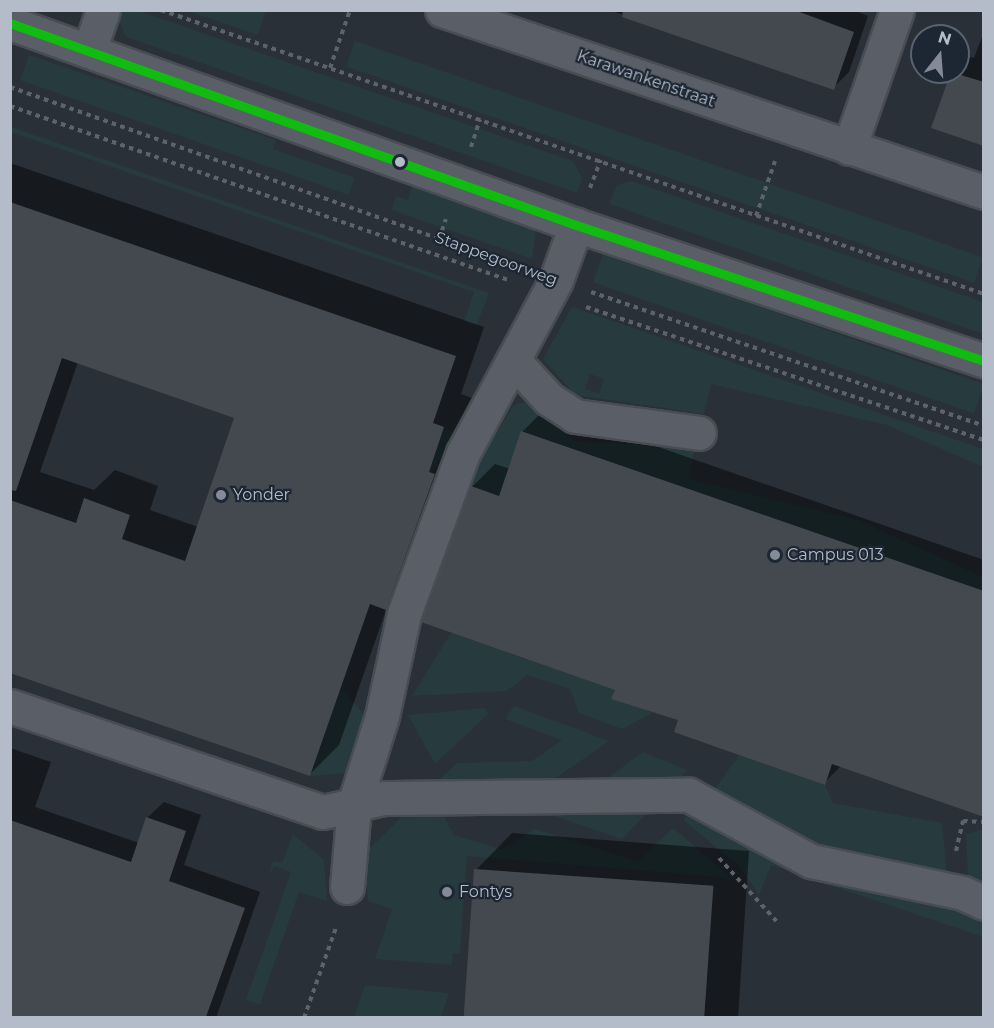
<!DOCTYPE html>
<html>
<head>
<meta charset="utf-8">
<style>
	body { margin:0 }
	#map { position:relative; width:994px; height:1028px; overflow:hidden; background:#2a3038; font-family:Montserrat,sans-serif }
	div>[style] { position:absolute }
	.green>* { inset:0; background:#273a3e; transform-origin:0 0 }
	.shadow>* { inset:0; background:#0007 }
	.building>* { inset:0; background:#444950; transform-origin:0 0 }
	.path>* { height:4px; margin-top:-2px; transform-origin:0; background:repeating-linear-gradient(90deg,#5d636a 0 4.5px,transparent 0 9px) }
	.roads { filter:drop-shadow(2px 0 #484c53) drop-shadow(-2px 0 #484c53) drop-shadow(0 2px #484c53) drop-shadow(0 -2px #484c53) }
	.minor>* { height:33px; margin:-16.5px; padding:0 16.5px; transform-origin:16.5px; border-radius:16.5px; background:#5a5e66 }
	.bus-1>* { height:9px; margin:-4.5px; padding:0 4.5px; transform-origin:4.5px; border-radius:4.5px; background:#10bc10 }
	.dots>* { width:16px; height:16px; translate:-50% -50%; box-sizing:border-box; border:3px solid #1d2633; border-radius:50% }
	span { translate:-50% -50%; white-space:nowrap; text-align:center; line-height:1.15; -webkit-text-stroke:4.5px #1d2633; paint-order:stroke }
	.street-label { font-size:16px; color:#b4bcc9 }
	.poi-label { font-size:16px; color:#b4bcc9 }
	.left { translate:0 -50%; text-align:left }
	.frame { position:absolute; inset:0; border:12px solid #b4bcc9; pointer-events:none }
	.north { position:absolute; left:910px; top:24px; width:60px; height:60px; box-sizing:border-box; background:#1d2633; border:2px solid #59626f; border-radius:50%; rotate:17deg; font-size:16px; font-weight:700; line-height:24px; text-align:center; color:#b4bcc9 }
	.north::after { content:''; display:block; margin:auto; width:21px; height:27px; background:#848b96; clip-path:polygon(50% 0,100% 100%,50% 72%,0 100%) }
</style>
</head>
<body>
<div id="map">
	<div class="green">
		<i style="clip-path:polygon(266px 10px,258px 35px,187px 11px,187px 10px)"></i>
		<i style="clip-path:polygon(122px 11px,139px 11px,573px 161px,582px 178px,577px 193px,126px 37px,119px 20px)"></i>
		<i style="left:355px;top:41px;width:664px;height:27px;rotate:19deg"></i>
		<i style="clip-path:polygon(29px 55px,276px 140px,273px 149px,355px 178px,349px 195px,20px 80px)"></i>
		<i style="clip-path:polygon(11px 127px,489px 293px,476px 327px,464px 322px,474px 292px,11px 132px)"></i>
		<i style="clip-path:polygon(631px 181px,983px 302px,983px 334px,609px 204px,617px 185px)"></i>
		<i style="clip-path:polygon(412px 187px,536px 230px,532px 259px,392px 210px,396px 196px,408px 200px)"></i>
		<i style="left:603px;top:253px;width:403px;height:31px;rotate:19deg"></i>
		<i style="clip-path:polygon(evenodd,572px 307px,983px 449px,983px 467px,887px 425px,711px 384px,704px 414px,575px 395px,543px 359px,572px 307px,590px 374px,604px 379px,599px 394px,585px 389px,590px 374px)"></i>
		<i style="clip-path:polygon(528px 401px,575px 441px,695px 448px,688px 479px,858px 520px,983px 577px,983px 591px,522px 431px,499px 496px,465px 484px,513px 406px)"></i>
		<i style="clip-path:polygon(443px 428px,454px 432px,453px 437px,423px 487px)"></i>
		<i style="clip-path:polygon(451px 633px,648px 701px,646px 710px,653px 713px,622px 729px,579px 713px,570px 689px,527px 675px,507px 691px,412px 696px)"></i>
		<i style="clip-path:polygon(341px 688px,367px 718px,349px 773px,310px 776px)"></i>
		<i style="clip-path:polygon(514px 706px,609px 741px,549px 783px,445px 785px,441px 778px,457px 763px,532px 761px,562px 740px,505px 719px)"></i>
		<i style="clip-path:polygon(485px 708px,488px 714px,435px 764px,408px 715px)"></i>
		<i style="clip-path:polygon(643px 752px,687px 770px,675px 782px,605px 780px)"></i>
		<i style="clip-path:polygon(739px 755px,825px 785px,833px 803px,942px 823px,947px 873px,814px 846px,712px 793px)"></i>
		<i style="clip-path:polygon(411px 808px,442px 813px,454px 835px,501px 849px,535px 829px,638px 861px,673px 828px,732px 878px,467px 856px,460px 953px,453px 953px,452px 965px,375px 959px,392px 909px,368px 901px,364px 854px)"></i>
		<i style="clip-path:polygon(650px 810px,622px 839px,551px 815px,552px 812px)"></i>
		<i style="clip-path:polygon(688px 811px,983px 914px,983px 937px,771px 865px,759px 895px,739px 866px,684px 821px)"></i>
		<i style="clip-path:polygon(983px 829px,983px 890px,968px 878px,966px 834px)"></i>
		<i style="clip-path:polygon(293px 834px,324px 860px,327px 901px,299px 892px,260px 1005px,246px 1000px,291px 872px,274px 866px,268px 877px,273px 861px,282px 863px)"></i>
		<i style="clip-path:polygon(365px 985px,449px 993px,441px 1017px,354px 1017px)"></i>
	</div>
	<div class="shadow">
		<i style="clip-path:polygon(609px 10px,853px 10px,868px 16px,849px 72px,833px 88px)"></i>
		<i style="clip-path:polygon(984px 32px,984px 145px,933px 128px,952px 72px,958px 72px,968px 56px,974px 58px)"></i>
		<i style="clip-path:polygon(evenodd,10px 163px,484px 327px,461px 394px,472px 398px,414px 579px,387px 607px,339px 745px,310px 774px,10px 671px,10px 163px,78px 362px,236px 417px,198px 527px,150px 510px,158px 486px,115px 470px,94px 490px,40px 472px,78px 362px)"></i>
		<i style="clip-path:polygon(546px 408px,984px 560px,984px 807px,841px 766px,824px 783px,617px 689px,472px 487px,495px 464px,510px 469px,523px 431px)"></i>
		<i style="clip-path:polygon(10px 748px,51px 762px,35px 807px,139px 843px,147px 818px,164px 802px,201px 815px,184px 865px,260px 892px,216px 1018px,10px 1017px)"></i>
		<i style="clip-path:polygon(512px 833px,749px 851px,738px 1018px,467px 1018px,476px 870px)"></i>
	</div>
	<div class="building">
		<i style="clip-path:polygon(623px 10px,794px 10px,854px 32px,834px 90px,622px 17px)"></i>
		<i style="clip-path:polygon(951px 72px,984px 82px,984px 146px,931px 128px)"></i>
		<i style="clip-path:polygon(10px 202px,456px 356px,433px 423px,444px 427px,429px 472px,435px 474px,386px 610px,370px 604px,310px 776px,10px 673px,10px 500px,76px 523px,84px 498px,130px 515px,122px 539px,185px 561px,234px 418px,62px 358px,16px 491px,10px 490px)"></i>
		<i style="clip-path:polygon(521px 431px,984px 591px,984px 817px,832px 764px,825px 785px,739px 755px,674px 732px,678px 720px,611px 699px,615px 690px,421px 622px,471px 486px,499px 496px)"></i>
		<i style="clip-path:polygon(146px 817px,186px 831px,169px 881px,245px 908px,206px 1017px,10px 1017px,10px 820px,131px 862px)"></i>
		<i style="left:474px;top:869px;width:240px;height:148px;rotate:4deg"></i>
	</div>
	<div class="path">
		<i style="left:161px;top:10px;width:871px;rotate:19.04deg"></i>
		<i style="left:330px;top:68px;width:61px;rotate:-71deg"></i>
		<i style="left:10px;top:87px;width:540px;rotate:19.48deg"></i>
		<i style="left:10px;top:106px;width:531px;rotate:19.25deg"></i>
		<i style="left:471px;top:147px;width:29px;rotate:-72deg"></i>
		<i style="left:590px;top:188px;width:30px;rotate:-69deg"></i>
		<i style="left:756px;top:216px;width:58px;rotate:-70.9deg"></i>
		<i style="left:439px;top:239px;width:21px;rotate:-71deg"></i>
		<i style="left:591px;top:292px;width:415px;rotate:18.8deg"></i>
		<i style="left:586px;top:307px;width:420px;rotate:18.5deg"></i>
		<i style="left:956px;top:851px;width:31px;rotate:-77deg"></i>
		<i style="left:963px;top:821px;width:21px;rotate:3deg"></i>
		<i style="left:719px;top:858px;width:89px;rotate:47.7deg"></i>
		<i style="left:304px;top:1018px;width:99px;rotate:-70.5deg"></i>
	</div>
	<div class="roads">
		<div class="minor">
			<i style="left:442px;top:10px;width:572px;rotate:18.56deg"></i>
			<i style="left:10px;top:23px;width:601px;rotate:19.64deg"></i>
			<i style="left:576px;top:225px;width:430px;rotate:18.4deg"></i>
			<i style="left:89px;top:51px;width:43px;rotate:-71.1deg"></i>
			<i style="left:849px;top:148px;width:146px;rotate:-70.8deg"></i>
			<i style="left:513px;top:360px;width:53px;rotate:47.3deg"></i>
			<i style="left:549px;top:399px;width:31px;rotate:33deg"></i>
			<i style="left:575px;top:416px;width:125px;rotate:7.8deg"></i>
			<i style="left:10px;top:706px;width:330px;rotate:18.7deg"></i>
			<i style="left:323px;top:812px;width:62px;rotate:-13.1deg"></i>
			<i style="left:383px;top:798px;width:306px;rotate:-0.6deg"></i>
			<i style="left:689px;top:795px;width:139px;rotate:28.4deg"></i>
			<i style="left:811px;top:861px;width:155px;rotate:11.9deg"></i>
			<i style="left:963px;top:893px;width:23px;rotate:25deg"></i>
			<i style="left:347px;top:887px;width:82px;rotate:-85.1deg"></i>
			<i style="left:354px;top:805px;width:93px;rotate:-72.5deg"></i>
			<i style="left:382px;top:716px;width:104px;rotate:-77.8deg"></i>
			<i style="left:404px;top:614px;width:171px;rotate:-69.9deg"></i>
			<i style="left:463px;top:453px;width:196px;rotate:-61.7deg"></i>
			<i style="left:556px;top:280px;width:59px;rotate:-70deg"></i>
		</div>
	</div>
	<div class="bus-1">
		<i style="left:10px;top:23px;width:601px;rotate:19.64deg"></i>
		<i style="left:576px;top:225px;width:430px;rotate:18.4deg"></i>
	</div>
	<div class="dots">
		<i style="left:400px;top:162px;background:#b4bcc9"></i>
		<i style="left:221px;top:495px;background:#848b96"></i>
		<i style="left:775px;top:555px;background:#848b96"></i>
		<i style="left:447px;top:892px;background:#848b96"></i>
	</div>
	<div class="street-label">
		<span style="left:646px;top:79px;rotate:19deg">Karawankenstraat</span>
		<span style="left:496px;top:259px;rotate:20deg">Stappegoorweg</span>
	</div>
	<div class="poi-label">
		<span class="left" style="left:233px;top:495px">Yonder</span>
		<span class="left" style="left:787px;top:555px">Campus 013</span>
		<span class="left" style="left:459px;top:892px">Fontys</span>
	</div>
	<div class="frame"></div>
	<div class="north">N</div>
</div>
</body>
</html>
